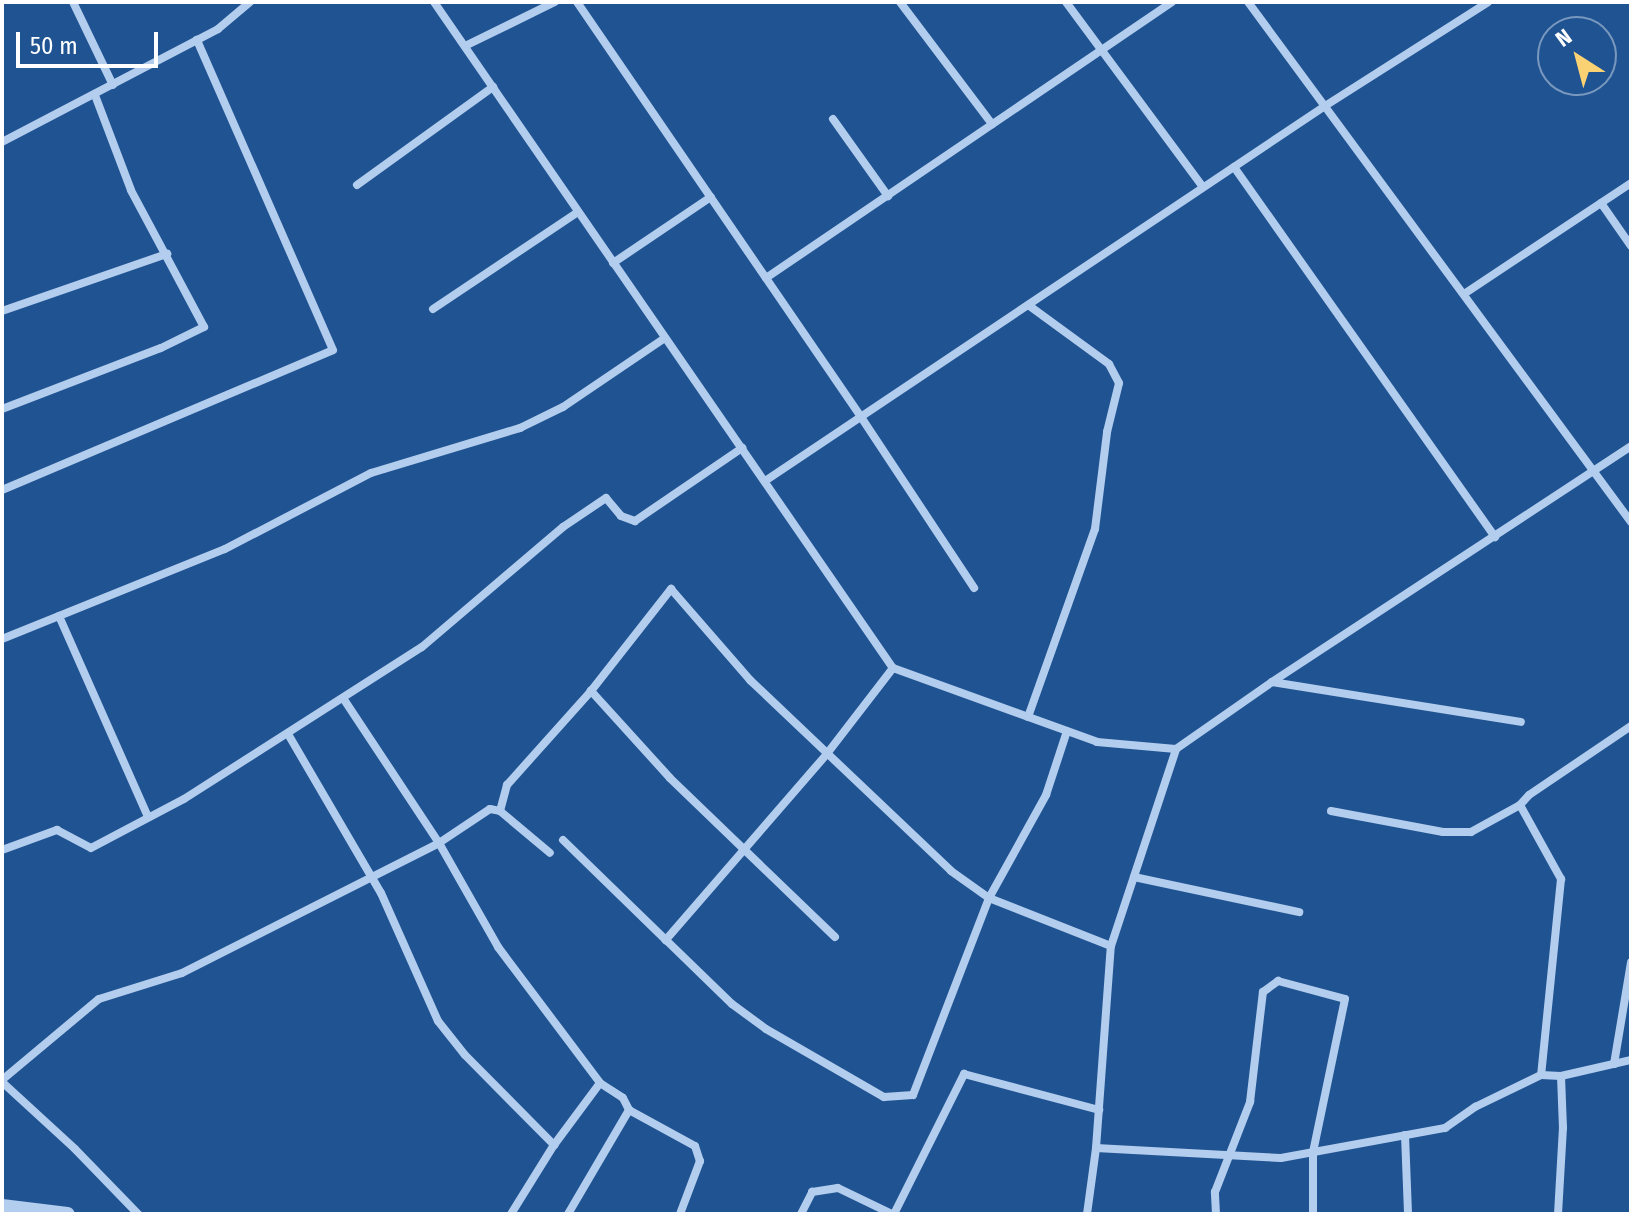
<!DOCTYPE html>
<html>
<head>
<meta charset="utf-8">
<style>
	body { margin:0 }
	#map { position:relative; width:1633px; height:1216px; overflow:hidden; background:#205392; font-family:"Fira Sans Condensed",sans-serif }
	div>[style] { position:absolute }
	.minor>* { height:8px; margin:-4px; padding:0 4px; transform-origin:4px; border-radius:4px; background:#b2cded }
	.tertiary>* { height:14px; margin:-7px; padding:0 7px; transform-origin:7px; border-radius:7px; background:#b2cded }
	span { translate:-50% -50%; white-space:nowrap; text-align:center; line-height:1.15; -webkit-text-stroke:7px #205392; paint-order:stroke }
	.frame { position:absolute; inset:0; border:4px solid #fff; pointer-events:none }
	.north { position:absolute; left:1537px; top:16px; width:80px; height:80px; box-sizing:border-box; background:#205392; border:2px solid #7998be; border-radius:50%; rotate:324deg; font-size:22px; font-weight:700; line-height:32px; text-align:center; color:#fff }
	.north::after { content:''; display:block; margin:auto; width:28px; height:36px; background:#fad173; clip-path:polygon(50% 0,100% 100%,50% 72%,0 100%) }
	.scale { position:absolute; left:16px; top:32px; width:142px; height:36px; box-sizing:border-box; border:4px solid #fff; border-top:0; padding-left:10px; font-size:24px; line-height:28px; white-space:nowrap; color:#fff; -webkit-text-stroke:6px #205392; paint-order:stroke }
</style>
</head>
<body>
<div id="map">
	<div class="minor">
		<i style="left:73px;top:2px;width:92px;rotate:64.3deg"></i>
		<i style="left:434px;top:2px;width:809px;rotate:55.43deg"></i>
		<i style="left:893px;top:668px;width:217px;rotate:19.9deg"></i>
		<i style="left:1097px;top:742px;width:79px;rotate:5.1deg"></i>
		<i style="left:577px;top:2px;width:503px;rotate:55.61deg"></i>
		<i style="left:861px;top:417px;width:205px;rotate:56.5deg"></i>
		<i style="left:900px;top:2px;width:153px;rotate:53deg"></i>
		<i style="left:1066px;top:2px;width:230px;rotate:53.5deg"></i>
		<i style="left:1248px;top:2px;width:646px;rotate:53.63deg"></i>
		<i style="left:465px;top:46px;width:100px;rotate:-26.1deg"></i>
		<i style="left:833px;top:119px;width:95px;rotate:54.5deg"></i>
		<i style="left:2px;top:142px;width:244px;rotate:-27.6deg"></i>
		<i style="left:218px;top:29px;width:42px;rotate:-40.2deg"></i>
		<i style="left:1234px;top:167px;width:453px;rotate:54.8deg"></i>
		<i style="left:357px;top:185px;width:168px;rotate:-35.8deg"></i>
		<i style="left:1601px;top:203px;width:52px;rotate:55.1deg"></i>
		<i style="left:613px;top:263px;width:118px;rotate:-34deg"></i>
		<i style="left:766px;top:278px;width:491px;rotate:-34.2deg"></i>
		<i style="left:1464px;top:294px;width:201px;rotate:-33.6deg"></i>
		<i style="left:433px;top:309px;width:174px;rotate:-33.8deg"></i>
		<i style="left:2px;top:311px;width:175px;rotate:-19.1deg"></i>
		<i style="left:2px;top:409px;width:170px;rotate:-21deg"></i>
		<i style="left:161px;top:348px;width:48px;rotate:-26deg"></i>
		<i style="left:204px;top:327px;width:155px;rotate:-118.1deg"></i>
		<i style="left:131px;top:190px;width:102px;rotate:-110.8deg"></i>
		<i style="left:765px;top:481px;width:674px;rotate:-33.81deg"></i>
		<i style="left:1325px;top:106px;width:193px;rotate:-32.5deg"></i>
		<i style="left:2px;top:490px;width:359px;rotate:-22.9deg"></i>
		<i style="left:333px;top:350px;width:339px;rotate:-113.7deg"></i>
		<i style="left:59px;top:616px;width:220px;rotate:66.1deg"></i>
		<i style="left:2px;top:639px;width:240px;rotate:-22deg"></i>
		<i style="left:225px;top:549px;width:165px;rotate:-27.5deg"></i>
		<i style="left:371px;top:473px;width:156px;rotate:-16.8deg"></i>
		<i style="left:520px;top:428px;width:48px;rotate:-26deg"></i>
		<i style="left:563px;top:407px;width:123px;rotate:-34.1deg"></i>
		<i style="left:893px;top:668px;width:110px;rotate:127.6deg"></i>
		<i style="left:826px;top:755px;width:245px;rotate:130.9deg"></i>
		<i style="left:666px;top:940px;width:92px;rotate:44.1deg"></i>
		<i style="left:732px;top:1004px;width:42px;rotate:36.3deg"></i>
		<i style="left:766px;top:1029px;width:136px;rotate:30deg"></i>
		<i style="left:884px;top:1097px;width:29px;rotate:-4deg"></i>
		<i style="left:913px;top:1095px;width:211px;rotate:-68.9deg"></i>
		<i style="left:989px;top:898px;width:118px;rotate:-61deg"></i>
		<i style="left:1046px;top:795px;width:67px;rotate:-71.8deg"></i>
		<i style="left:1272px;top:682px;width:252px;rotate:9.1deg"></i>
		<i style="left:343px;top:698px;width:174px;rotate:56.5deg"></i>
		<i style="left:439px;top:843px;width:120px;rotate:60.4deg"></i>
		<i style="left:498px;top:947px;width:170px;rotate:53.1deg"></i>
		<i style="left:600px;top:1083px;width:27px;rotate:33deg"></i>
		<i style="left:623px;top:1098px;width:13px;rotate:63deg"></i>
		<i style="left:629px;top:1110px;width:75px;rotate:28.6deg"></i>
		<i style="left:695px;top:1146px;width:16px;rotate:72deg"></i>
		<i style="left:700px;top:1161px;width:57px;rotate:110.7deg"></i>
		<i style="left:1028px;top:717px;width:200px;rotate:-70.4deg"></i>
		<i style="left:1095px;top:529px;width:98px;rotate:-82.9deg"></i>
		<i style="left:1107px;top:432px;width:50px;rotate:-76.2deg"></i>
		<i style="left:1119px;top:383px;width:21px;rotate:-118deg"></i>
		<i style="left:1109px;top:364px;width:100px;rotate:-143.9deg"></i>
		<i style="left:288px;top:734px;width:184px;rotate:59.7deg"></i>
		<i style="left:381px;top:893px;width:140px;rotate:66deg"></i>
		<i style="left:438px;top:1021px;width:43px;rotate:51.5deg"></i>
		<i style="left:465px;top:1055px;width:127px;rotate:45.3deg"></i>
		<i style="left:1520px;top:805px;width:85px;rotate:61deg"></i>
		<i style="left:1561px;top:879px;width:197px;rotate:95.8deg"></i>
		<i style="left:500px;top:811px;width:27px;rotate:-75deg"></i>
		<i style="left:507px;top:785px;width:126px;rotate:-48.2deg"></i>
		<i style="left:1331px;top:811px;width:114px;rotate:10.6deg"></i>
		<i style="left:1443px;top:832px;width:28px"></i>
		<i style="left:1471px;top:832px;width:56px;rotate:-28.9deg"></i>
		<i style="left:1520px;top:805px;width:13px;rotate:-48deg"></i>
		<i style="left:1529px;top:795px;width:123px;rotate:-34.1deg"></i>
		<i style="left:563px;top:840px;width:144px;rotate:44.2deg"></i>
		<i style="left:2px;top:850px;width:59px;rotate:-20deg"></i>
		<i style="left:57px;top:830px;width:38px;rotate:28deg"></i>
		<i style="left:91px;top:848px;width:105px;rotate:-27.8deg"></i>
		<i style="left:184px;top:799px;width:282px;rotate:-32.6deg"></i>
		<i style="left:422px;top:647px;width:185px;rotate:-40.4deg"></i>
		<i style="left:563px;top:527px;width:52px;rotate:-34deg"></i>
		<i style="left:606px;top:498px;width:23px;rotate:50deg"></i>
		<i style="left:621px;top:516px;width:15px;rotate:20deg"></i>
		<i style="left:635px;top:521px;width:130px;rotate:-34.3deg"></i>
		<i style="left:1134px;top:877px;width:169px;rotate:12deg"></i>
		<i style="left:835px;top:937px;width:229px;rotate:-136.1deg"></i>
		<i style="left:670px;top:778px;width:118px;rotate:-132.2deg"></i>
		<i style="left:591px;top:691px;width:130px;rotate:-51.9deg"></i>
		<i style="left:671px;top:589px;width:121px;rotate:49deg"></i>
		<i style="left:750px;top:680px;width:277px;rotate:43.5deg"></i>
		<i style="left:951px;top:871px;width:47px;rotate:35.4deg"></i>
		<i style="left:989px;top:898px;width:131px;rotate:21.5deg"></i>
		<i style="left:1614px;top:1064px;width:103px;rotate:-80.5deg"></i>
		<i style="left:2px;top:1080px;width:126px;rotate:-39.9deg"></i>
		<i style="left:99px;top:999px;width:87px;rotate:-17.4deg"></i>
		<i style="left:182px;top:973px;width:288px;rotate:-26.8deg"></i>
		<i style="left:439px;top:843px;width:61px;rotate:-33.7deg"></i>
		<i style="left:490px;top:809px;width:10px;rotate:11deg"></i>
		<i style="left:500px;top:811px;width:65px;rotate:40deg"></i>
		<i style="left:2px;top:1082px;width:99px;rotate:42.5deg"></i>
		<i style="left:75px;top:1149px;width:91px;rotate:45.9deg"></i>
		<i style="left:1405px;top:1135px;width:79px;rotate:87.8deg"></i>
		<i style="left:1096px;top:1148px;width:185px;rotate:3.1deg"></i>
		<i style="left:1281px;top:1158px;width:167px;rotate:-10.4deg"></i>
		<i style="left:1445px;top:1128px;width:37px;rotate:-35deg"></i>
		<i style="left:1475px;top:1107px;width:73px;rotate:-25.9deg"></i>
		<i style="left:1541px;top:1075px;width:20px;rotate:3deg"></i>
		<i style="left:1561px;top:1076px;width:72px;rotate:-12.9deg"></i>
		<i style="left:511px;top:1214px;width:81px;rotate:-58.1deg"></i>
		<i style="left:554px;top:1145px;width:77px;rotate:-53.4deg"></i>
		<i style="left:568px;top:1214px;width:121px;rotate:-59.6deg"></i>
		<i style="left:801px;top:1214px;width:25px;rotate:-63deg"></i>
		<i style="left:812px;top:1192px;width:26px;rotate:-9deg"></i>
		<i style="left:838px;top:1188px;width:60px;rotate:25.7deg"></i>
		<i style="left:894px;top:1214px;width:157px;rotate:-63.4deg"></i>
		<i style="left:964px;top:1074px;width:140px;rotate:14.9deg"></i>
		<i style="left:1087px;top:1214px;width:67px;rotate:-82.2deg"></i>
		<i style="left:1096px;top:1148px;width:203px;rotate:-85.8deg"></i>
		<i style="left:1111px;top:946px;width:207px;rotate:-71.7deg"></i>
		<i style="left:1176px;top:749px;width:117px;rotate:-34.9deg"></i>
		<i style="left:1272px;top:682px;width:430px;rotate:-33.3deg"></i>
		<i style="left:1216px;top:1214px;width:22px;rotate:-93deg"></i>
		<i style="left:1215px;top:1192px;width:97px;rotate:-68.7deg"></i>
		<i style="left:1250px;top:1102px;width:111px;rotate:-83.3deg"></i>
		<i style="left:1263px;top:992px;width:19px;rotate:-36deg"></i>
		<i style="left:1278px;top:981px;width:69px;rotate:15deg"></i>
		<i style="left:1345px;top:999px;width:156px;rotate:101.8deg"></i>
		<i style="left:1313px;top:1152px;width:62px;rotate:90deg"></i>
		<i style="left:1558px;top:1214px;width:86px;rotate:-86.7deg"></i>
		<i style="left:1563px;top:1128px;width:52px;rotate:-92.2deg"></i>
	</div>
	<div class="tertiary">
		<i style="left:2px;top:1206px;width:66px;rotate:6.9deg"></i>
	</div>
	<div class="frame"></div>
	<div class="north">N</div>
	<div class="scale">50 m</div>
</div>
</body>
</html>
